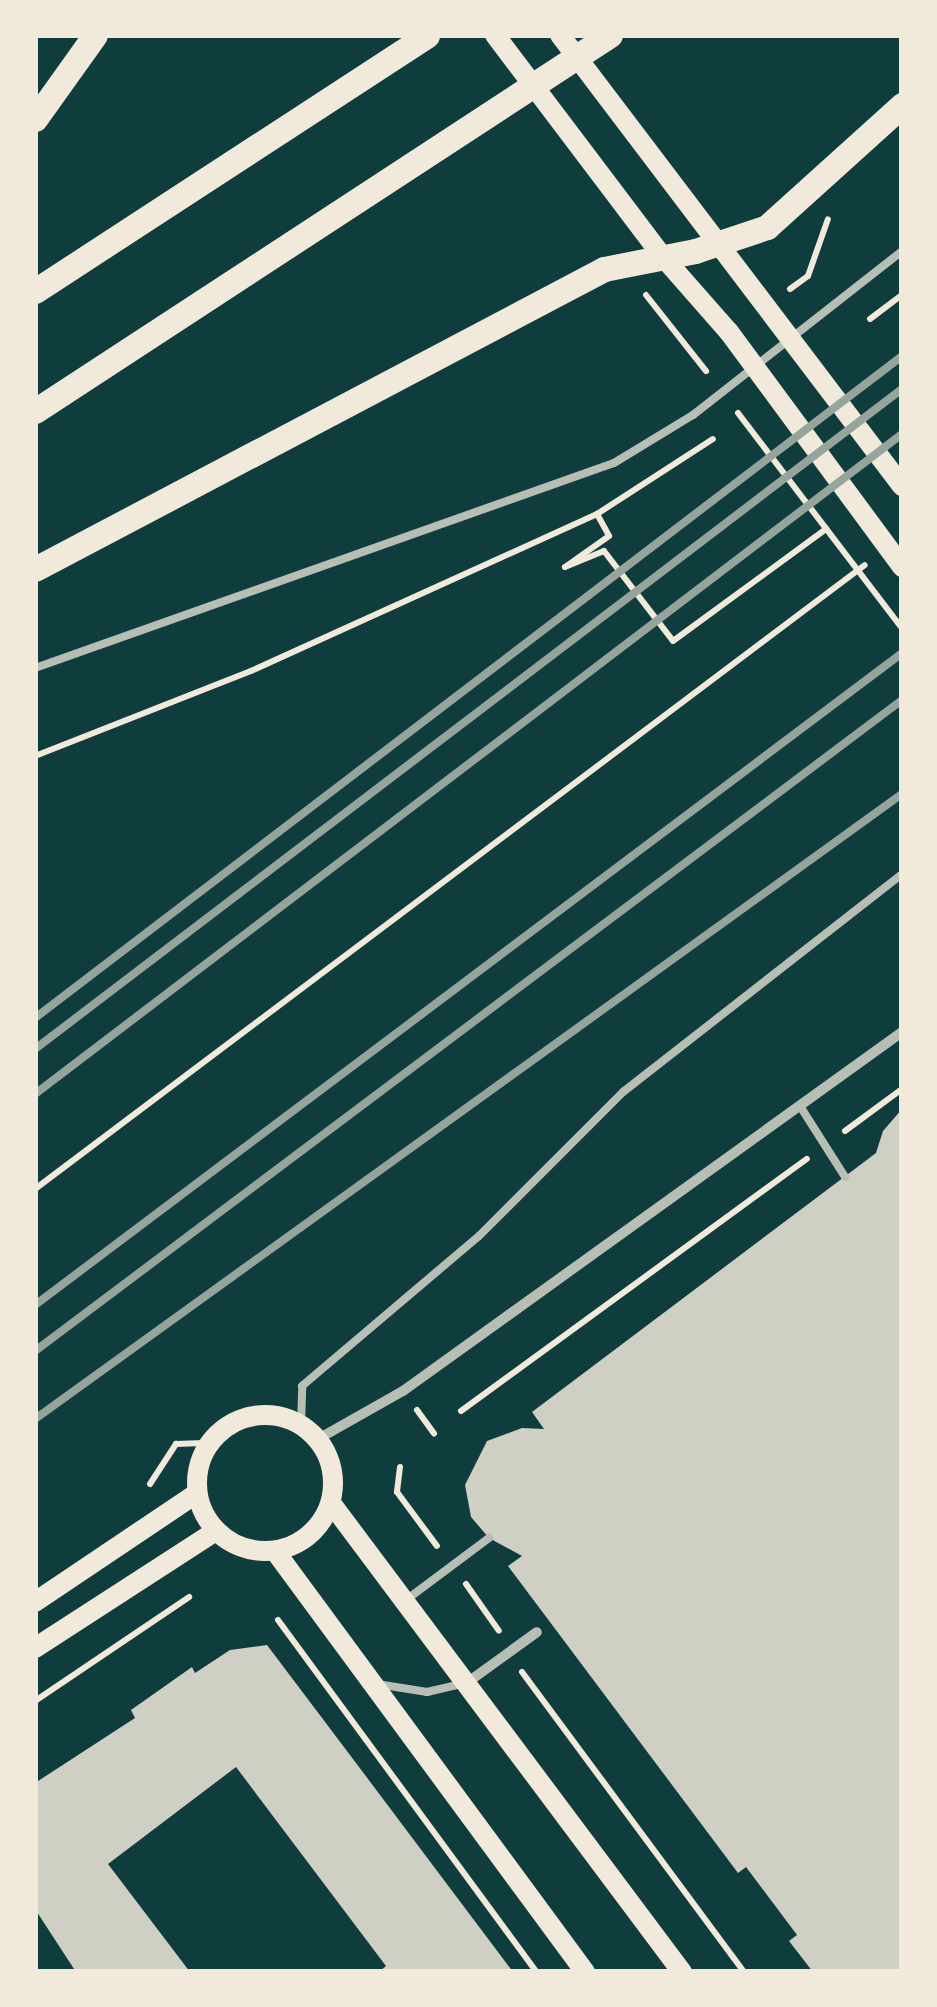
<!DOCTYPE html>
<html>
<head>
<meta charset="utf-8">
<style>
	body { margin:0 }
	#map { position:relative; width:937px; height:2007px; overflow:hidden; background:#0f3d3e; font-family:"Public Sans",sans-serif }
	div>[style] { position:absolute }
	.building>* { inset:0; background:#cfcfc3 }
	.path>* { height:6px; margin:-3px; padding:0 3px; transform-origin:3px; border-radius:3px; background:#f1e9da }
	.service>* { height:8px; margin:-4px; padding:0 4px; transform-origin:4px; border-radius:4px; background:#b8beb3 }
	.minor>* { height:10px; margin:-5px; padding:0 5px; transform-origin:5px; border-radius:5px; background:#b8beb3 }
	.secondary>* { height:20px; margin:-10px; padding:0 10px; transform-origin:10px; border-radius:10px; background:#f1e9da }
	.secondary>.ring { margin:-10px; padding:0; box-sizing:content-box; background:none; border:20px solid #f1e9da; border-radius:50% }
	.primary>* { height:25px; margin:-12.5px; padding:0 12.5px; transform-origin:12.5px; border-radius:12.5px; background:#f1e9da }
	.rail>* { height:8px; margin:-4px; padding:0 4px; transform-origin:4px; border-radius:4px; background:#97a49c }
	span { translate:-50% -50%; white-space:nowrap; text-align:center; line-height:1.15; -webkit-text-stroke:10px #f1e9da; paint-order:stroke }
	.frame { position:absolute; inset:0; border:38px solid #f1e9da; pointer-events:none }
</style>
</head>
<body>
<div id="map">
	<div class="building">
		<i style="clip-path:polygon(902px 1109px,902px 1972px,813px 1972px,789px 1941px,797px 1935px,746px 1867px,738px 1873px,508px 1566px,522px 1556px,489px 1538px,471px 1517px,465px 1485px,487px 1441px,522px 1428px,544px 1429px,532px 1412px,876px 1153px,883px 1131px)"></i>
		<i style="clip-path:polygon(267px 1645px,356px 1763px,513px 1972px,379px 1972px,386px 1966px,236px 1767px,108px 1864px,190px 1972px,76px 1972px,35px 1909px,35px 1783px,135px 1718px,131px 1710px,192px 1667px,195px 1673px,230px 1650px)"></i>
	</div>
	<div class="path">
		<i style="left:790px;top:289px;width:22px;rotate:-36deg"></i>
		<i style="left:808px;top:276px;width:60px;rotate:-70.7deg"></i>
		<i style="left:646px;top:295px;width:97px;rotate:51.7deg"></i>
		<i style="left:870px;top:319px;width:40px;rotate:-37deg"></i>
		<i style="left:738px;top:413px;width:270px;rotate:52.7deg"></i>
		<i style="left:597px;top:514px;width:25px;rotate:61deg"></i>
		<i style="left:609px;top:536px;width:54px;rotate:144.8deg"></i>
		<i style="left:565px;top:567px;width:42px;rotate:-22.3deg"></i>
		<i style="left:604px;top:551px;width:113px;rotate:52.5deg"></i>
		<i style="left:673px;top:641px;width:190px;rotate:-36.2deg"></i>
		<i style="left:35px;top:756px;width:232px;rotate:-21.5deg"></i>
		<i style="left:251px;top:671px;width:380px;rotate:-24.4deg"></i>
		<i style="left:597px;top:514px;width:138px;rotate:-32.9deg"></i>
		<i style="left:845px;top:1131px;width:71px;rotate:-36.4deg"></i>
		<i style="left:35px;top:1189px;width:1038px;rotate:-36.94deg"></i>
		<i style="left:417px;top:1410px;width:29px;rotate:54deg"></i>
		<i style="left:461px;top:1411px;width:428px;rotate:-36.1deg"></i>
		<i style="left:400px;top:1467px;width:25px;rotate:97deg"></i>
		<i style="left:397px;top:1492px;width:67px;rotate:53.5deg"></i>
		<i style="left:150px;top:1484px;width:48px;rotate:-57deg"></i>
		<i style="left:176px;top:1444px;width:34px;rotate:-2deg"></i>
		<i style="left:466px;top:1584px;width:57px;rotate:54.9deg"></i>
		<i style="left:278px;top:1620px;width:437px;rotate:53.7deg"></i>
		<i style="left:522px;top:1672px;width:373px;rotate:53.5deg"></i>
		<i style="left:35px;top:1701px;width:186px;rotate:-34deg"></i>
	</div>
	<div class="service">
		<i style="left:35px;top:668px;width:614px;rotate:-19.5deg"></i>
		<i style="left:614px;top:463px;width:92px;rotate:-31.3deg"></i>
		<i style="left:693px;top:415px;width:266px;rotate:-38.1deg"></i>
		<i style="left:800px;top:1106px;width:84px;rotate:57.6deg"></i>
		<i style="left:301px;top:1424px;width:38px;rotate:-88deg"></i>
		<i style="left:302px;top:1386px;width:232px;rotate:-40.3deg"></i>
		<i style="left:479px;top:1236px;width:204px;rotate:-45deg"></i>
		<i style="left:623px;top:1092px;width:354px;rotate:-38deg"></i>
		<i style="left:406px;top:1600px;width:104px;rotate:-36.8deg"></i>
		<i style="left:377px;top:1684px;width:51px;rotate:9.1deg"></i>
		<i style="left:427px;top:1692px;width:39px;rotate:-13deg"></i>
	</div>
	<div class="minor">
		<i style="left:318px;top:1439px;width:98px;rotate:-29.5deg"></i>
		<i style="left:403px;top:1391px;width:615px;rotate:-35.73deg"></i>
		<i style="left:468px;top:1682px;width:85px;rotate:-35.9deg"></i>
	</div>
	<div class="secondary">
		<i style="left:495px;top:35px;width:278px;rotate:52.9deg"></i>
		<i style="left:663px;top:257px;width:100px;rotate:48.7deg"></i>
		<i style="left:729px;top:332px;width:292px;rotate:53.6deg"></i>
		<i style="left:560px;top:35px;width:566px;rotate:52.83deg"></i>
		<i class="ring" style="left:197px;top:1415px;width:116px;height:116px"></i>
		<i style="left:331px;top:1503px;width:586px;rotate:53.19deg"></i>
		<i style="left:275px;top:1551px;width:523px;rotate:53.63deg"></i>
		<i style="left:35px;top:1602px;width:195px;rotate:-33.9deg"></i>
		<i style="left:35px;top:1648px;width:216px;rotate:-32.9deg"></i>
	</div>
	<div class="primary">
		<i style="left:35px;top:119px;width:103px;rotate:-54.5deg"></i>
		<i style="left:35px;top:291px;width:468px;rotate:-33.1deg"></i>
		<i style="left:35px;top:411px;width:687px;rotate:-33.18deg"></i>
		<i style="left:35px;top:569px;width:643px;rotate:-27.8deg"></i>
		<i style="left:604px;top:269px;width:93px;rotate:-11.2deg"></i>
		<i style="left:695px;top:251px;width:76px;rotate:-18.4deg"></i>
		<i style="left:767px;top:227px;width:182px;rotate:-42.1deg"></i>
	</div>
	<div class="rail">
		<i style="left:35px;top:1018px;width:1091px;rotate:-37.36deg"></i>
		<i style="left:35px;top:1049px;width:1090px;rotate:-37.28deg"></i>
		<i style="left:35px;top:1094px;width:1090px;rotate:-37.28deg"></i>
		<i style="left:35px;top:1305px;width:1085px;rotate:-36.94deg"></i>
		<i style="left:35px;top:1351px;width:1084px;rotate:-36.9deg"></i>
		<i style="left:35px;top:1419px;width:1069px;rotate:-35.79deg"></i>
	</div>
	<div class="frame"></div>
</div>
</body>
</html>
